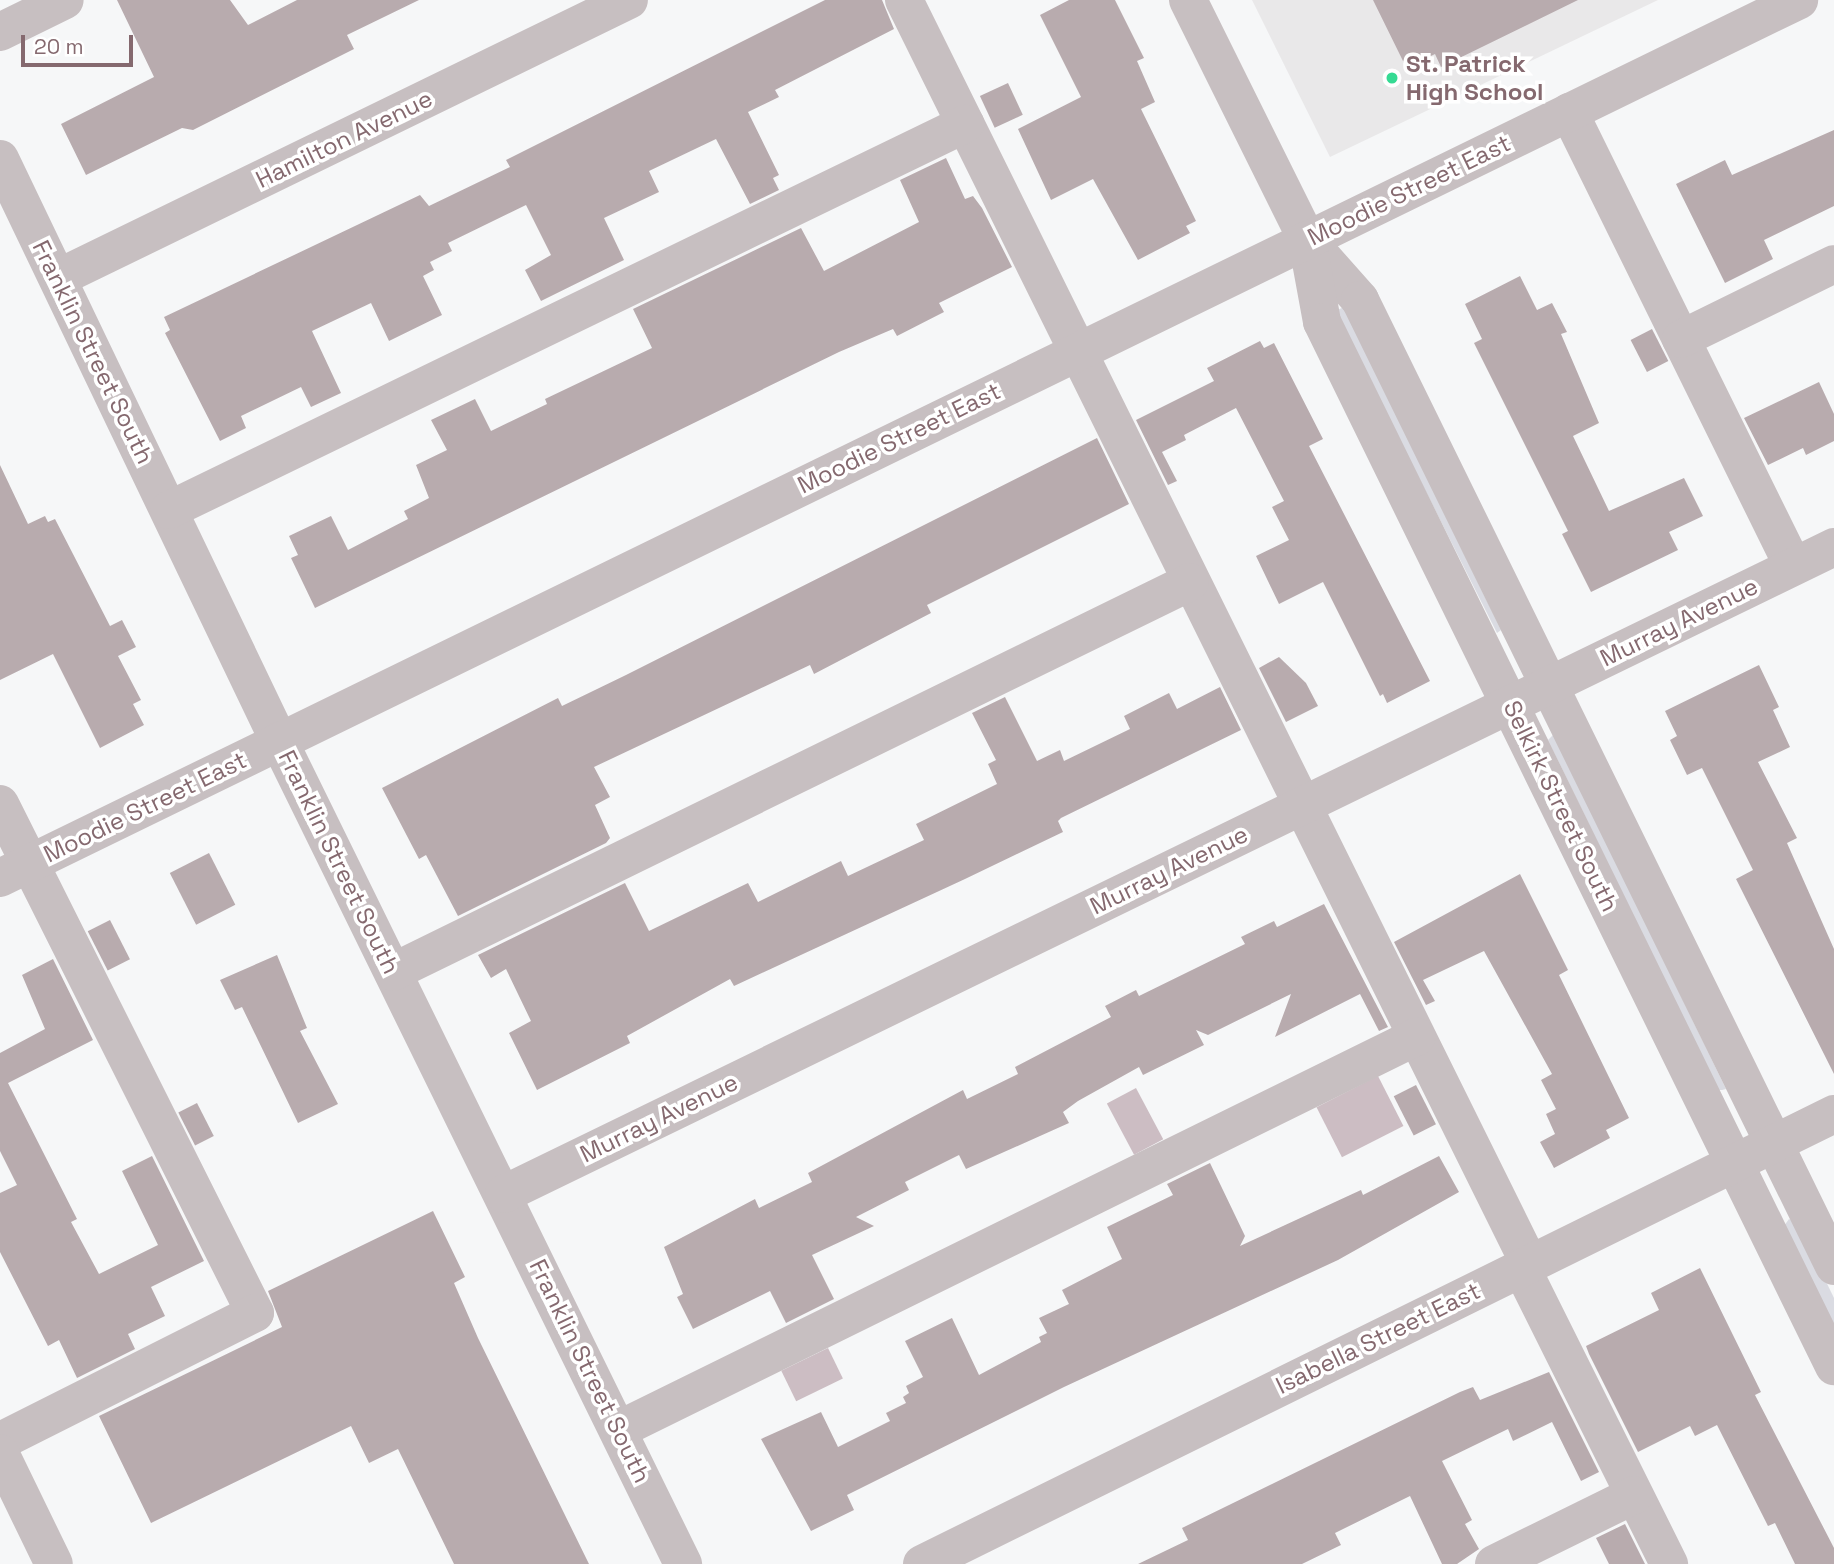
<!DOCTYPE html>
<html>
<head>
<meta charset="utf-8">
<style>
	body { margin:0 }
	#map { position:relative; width:1834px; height:1564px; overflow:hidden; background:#f6f7f8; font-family:"Space Grotesk",sans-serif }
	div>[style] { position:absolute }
	.built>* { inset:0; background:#e9e8e9 }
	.green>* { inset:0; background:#dadbe2 }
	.water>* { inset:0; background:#ccbdc3; transform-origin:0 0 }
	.building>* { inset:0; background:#b8abae; transform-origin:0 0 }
	.minor>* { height:38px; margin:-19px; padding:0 19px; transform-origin:19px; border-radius:19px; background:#c7bfc1 }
	.dots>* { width:19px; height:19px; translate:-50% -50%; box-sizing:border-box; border:4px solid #fff; border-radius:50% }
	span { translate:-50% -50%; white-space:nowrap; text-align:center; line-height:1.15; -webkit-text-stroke:7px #fff; paint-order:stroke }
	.poi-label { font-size:24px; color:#85696f; font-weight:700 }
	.left { translate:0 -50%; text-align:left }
	.street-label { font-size:24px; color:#85696f }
	.scale { position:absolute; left:21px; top:35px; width:112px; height:32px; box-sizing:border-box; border:4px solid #85696f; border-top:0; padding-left:9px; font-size:21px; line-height:24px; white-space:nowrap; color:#85696f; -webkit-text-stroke:5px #fff; paint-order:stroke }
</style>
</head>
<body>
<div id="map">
	<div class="built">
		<i style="clip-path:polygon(1252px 0,1658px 0,1330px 157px)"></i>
	</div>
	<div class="green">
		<i style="clip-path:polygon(1344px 307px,1501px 630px,1497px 633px,1335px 311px)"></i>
		<i style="clip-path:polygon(1554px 734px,1726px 1089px,1722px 1090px,1718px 1090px,1548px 740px)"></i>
		<i style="clip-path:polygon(1789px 1219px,1798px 1224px,1834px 1298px,1834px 1328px,1784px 1226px)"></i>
	</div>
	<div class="water">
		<i style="left:1378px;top:1076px;width:56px;height:69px;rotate:63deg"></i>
		<i style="left:1136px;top:1088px;width:58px;height:33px;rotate:62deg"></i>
		<i style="left:828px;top:1348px;width:34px;height:52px;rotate:64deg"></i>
	</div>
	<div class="building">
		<i style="clip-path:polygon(117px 0,230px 0,248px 25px,297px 0,419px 0,347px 35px,354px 49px,193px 130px,182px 128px,86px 175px,61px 124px,154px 77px)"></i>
		<i style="clip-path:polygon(825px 0,882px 0,894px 29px,775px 90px,779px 97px,748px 112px,779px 175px,773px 178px,779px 190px,750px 204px,716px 139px,649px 171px,659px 192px,604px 218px,624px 260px,541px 301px,525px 270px,551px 255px,526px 205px,448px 243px,452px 251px,430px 262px,434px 270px,423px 276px,442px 315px,389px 341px,371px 303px,312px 331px,341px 393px,311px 407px,301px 387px,241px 416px,246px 428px,220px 441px,165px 333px,170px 330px,164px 317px,420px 195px,429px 206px,510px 167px,506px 160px)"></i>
		<i style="clip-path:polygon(1069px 0,1115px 0,1144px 58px,1137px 61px,1155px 102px,1141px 109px,1196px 221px,1186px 226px,1190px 233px,1138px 260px,1093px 179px,1051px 200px,1018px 129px,1081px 97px,1040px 15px)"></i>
		<i style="clip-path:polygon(1373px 0,1578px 0,1441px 67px,1435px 54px,1410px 66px,1406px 59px,1403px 61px)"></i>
		<i style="left:1008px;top:83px;width:35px;height:31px;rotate:65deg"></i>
		<i style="clip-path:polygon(1834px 130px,1834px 206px,1764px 240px,1773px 259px,1725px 283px,1676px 184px,1725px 160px,1732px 175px)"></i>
		<i style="clip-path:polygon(946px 158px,965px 199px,973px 196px,982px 208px,1012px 267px,939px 303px,944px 312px,897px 336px,893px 329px,839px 352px,315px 608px,291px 558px,298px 555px,289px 536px,331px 516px,348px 550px,408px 519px,404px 511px,429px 498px,416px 465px,447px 450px,431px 420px,475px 399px,491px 431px,547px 404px,545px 399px,652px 348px,633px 309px,801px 228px,824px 271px,919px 222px,900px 180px)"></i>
		<i style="clip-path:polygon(1520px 276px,1537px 310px,1552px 303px,1567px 332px,1561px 334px,1599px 423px,1573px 436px,1609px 511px,1684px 478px,1703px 516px,1669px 532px,1678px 550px,1591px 592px,1562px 534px,1568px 531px,1474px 343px,1482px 339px,1465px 304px)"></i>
		<i style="left:1652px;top:329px;width:36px;height:24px;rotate:63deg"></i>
		<i style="clip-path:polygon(1260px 341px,1264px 348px,1274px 343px,1323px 439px,1309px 446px,1430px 681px,1387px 703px,1383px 694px,1380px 696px,1323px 582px,1279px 604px,1256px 556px,1289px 540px,1272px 507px,1284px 501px,1236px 408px,1184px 435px,1186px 440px,1162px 452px,1177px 481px,1168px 485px,1136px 420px,1214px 381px,1207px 368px)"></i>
		<i style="clip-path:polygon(1819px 382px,1834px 414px,1834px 441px,1806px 455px,1803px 448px,1768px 465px,1744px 418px)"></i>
		<i style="clip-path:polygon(1097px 438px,1129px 504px,927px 605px,931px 613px,814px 674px,810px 665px,594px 767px,610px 797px,595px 805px,610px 838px,606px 843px,458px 916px,426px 855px,419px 859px,382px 788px,558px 698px,562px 706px,626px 675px)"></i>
		<i style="clip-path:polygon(0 465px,28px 524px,45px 516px,48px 522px,55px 519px,110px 626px,122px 620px,136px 647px,118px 656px,141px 700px,133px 704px,144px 725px,100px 748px,53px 654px,0 680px)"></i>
		<i style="clip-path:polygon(1279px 657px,1306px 683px,1318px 706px,1286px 722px,1259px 668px)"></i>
		<i style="clip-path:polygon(1759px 665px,1779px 707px,1773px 710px,1790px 747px,1758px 762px,1797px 838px,1787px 843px,1834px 949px,1834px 1074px,1736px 879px,1753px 870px,1702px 768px,1687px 775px,1670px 740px,1677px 736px,1665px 711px)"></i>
		<i style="clip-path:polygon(1220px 687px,1241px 730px,1061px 818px,1058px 821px,1063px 832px,965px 879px,734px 986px,730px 979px,627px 1036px,630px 1043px,537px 1090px,509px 1033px,531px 1021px,506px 969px,491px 978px,478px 955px,625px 883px,649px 931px,748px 883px,758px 902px,841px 861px,848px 876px,924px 840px,916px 824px,997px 784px,988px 764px,996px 760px,972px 713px,1005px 697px,1037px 761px,1060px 750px,1064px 761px,1130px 729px,1124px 716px,1169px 693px,1177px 709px)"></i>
		<i style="left:209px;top:853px;width:58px;height:44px;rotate:63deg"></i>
		<i style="clip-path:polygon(1520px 874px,1568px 970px,1559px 975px,1629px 1118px,1606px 1130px,1610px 1138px,1554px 1168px,1540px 1142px,1555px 1134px,1546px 1114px,1556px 1109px,1541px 1080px,1552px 1074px,1484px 951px,1423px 980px,1435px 1001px,1426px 1005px,1394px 942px)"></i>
		<i style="clip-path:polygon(1324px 904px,1388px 1027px,1379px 1031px,1360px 994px,1275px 1037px,1291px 994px,1208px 1035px,1196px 1030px,1204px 1045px,1143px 1075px,1139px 1067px,1078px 1101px,1063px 1112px,1069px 1123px,966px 1169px,959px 1155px,905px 1182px,909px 1190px,856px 1217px,874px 1226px,812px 1255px,834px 1299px,786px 1323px,770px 1291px,693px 1329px,677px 1297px,683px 1294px,664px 1247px,755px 1199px,759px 1208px,812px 1182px,808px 1173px,963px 1090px,967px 1099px,1018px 1074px,1015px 1067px,1111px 1017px,1105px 1006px,1136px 990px,1139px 996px,1245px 944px,1241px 937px,1274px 921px,1277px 927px)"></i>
		<i style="left:110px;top:920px;width:44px;height:25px;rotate:63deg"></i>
		<i style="clip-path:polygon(277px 955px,307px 1028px,300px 1031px,338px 1104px,298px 1123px,242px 1007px,235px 1010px,220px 980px)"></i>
		<i style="clip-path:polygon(53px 959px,93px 1040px,8px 1083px,77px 1219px,71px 1222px,99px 1274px,158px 1245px,122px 1171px,152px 1156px,204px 1261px,151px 1287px,165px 1316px,128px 1334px,135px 1349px,77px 1378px,59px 1340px,48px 1346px,0 1252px,0 1193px,17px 1185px,0 1151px,0 1053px,45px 1029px,22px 975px)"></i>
		<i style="left:1416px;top:1085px;width:44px;height:25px;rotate:63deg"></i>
		<i style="left:197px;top:1103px;width:37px;height:21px;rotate:63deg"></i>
		<i style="clip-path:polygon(1439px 1156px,1459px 1192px,1338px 1260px,1064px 1387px,847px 1495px,854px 1510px,811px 1531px,761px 1439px,821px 1412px,838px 1447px,890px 1421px,886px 1413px,906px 1403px,903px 1397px,909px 1393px,906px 1386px,923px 1377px,905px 1341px,952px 1318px,979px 1375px,1041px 1342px,1039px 1337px,1047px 1333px,1039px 1318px,1069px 1304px,1062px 1290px,1122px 1259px,1107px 1227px,1173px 1195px,1167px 1184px,1210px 1163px,1245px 1236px,1240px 1246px,1361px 1190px,1363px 1195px)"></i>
		<i style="clip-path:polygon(433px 1211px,465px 1277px,454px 1283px,478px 1338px,589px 1564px,454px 1564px,398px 1449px,369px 1463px,351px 1426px,151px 1523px,99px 1416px,282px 1327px,268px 1291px)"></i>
		<i style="clip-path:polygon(1700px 1268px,1761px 1392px,1755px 1395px,1834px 1548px,1834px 1564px,1795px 1564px,1775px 1523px,1768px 1526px,1717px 1425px,1695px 1436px,1690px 1426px,1638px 1452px,1589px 1354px,1586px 1346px,1659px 1310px,1651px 1293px)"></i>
		<i style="clip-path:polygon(1549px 1372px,1599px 1472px,1581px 1481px,1552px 1422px,1513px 1441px,1508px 1429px,1442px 1461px,1472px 1520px,1465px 1524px,1479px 1549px,1457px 1564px,1442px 1564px,1410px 1496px,1335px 1533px,1341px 1545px,1302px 1564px,1138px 1564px,1188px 1540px,1182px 1528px,1460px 1392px,1473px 1387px,1480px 1400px)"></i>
		<i style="clip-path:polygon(1625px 1524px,1645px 1564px,1609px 1564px,1596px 1538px)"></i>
	</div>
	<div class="minor">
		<i style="left:904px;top:0;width:1409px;rotate:63.67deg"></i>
		<i style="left:1188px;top:0;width:268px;rotate:63.6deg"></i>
		<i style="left:1307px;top:240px;width:80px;rotate:48.5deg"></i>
		<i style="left:1360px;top:300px;width:1076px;rotate:63.86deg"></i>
		<i style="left:0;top:32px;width:72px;rotate:-26.2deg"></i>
		<i style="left:1569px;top:112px;width:506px;rotate:63.74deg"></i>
		<i style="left:0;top:159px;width:645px;rotate:64.39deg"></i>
		<i style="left:279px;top:741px;width:917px;rotate:63.85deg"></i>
		<i style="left:1307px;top:240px;width:83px;rotate:79.6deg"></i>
		<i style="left:1322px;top:322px;width:1163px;rotate:63.88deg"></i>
		<i style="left:58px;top:278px;width:635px;rotate:-25.96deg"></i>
		<i style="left:1681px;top:339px;width:170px;rotate:-26.1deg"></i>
		<i style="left:169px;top:510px;width:885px;rotate:-25.87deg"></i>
		<i style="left:0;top:804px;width:569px;rotate:63.39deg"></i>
		<i style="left:255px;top:1313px;width:285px;rotate:153.3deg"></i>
		<i style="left:0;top:878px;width:2002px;rotate:-26.01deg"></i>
		<i style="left:393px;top:972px;width:887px;rotate:-26.07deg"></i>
		<i style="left:504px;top:1194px;width:1479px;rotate:-25.94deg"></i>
		<i style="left:1521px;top:1267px;width:332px;rotate:63.5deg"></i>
		<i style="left:618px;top:1430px;width:890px;rotate:-26.22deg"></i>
		<i style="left:0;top:1453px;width:123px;rotate:64.1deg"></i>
		<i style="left:922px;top:1564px;width:1017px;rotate:-26.26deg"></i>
		<i style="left:1494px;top:1564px;width:156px;rotate:-26.2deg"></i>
	</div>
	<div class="dots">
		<i style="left:1392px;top:78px;background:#35da93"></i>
	</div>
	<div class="poi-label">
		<span class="left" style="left:1406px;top:78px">St. Patrick<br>High School</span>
	</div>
	<div class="street-label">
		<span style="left:344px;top:139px;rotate:-26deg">Hamilton Avenue</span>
		<span style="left:1409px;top:190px;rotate:-26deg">Moodie Street East</span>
		<span style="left:93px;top:352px;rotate:64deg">Franklin Street South</span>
		<span style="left:899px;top:438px;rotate:-26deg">Moodie Street East</span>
		<span style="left:1679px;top:622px;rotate:-26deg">Murray Avenue</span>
		<span style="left:1561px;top:806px;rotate:64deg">Selkirk Street South</span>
		<span style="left:145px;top:807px;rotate:-26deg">Moodie Street East</span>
		<span style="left:339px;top:862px;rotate:64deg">Franklin Street South</span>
		<span style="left:1169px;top:870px;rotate:-26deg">Murray Avenue</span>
		<span style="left:659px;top:1118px;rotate:-26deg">Murray Avenue</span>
		<span style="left:1378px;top:1338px;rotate:-26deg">Isabella Street East</span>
		<span style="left:590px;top:1371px;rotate:64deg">Franklin Street South</span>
	</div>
	<div class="scale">20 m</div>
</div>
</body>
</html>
